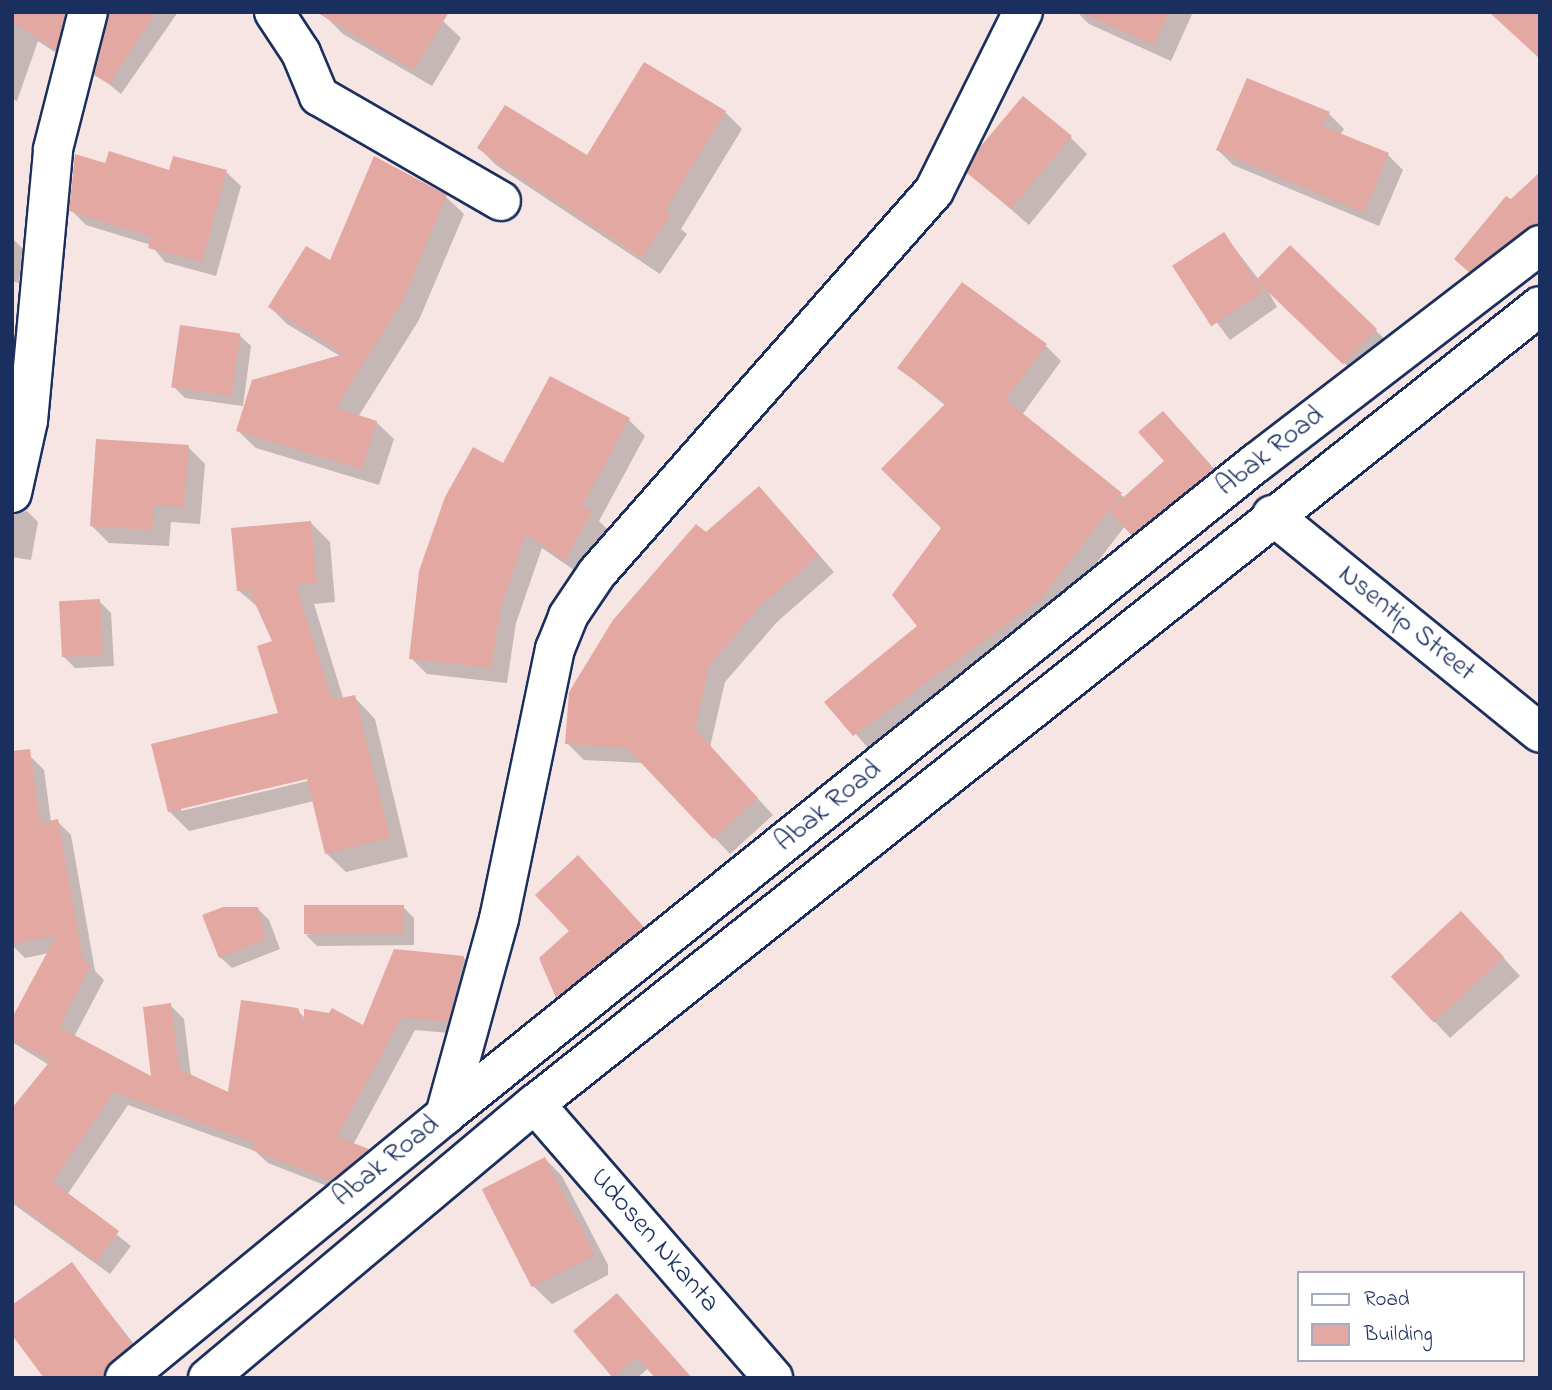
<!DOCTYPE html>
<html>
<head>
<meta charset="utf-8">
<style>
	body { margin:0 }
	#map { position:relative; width:1552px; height:1390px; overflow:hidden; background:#f6e5e3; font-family:"Indie Flower",sans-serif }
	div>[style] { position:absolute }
	.shadow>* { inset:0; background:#0003 }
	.building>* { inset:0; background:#e2a8a1; transform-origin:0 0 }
	.roads { filter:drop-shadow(2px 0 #1b2f5e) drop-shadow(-2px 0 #1b2f5e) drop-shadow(0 2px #1b2f5e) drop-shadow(0 -2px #1b2f5e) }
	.street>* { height:38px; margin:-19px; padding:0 19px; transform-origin:19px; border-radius:19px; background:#fff }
	.highway>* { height:38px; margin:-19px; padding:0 19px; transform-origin:19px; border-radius:19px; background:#fff }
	span { translate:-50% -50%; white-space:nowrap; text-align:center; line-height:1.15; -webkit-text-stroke:5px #fff; paint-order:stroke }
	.street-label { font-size:28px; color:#1b2f5e }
	.frame { position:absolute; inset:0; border:14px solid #1b2f5e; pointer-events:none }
	.legend { position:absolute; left:1297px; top:1271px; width:228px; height:91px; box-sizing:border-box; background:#fff; border:2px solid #a4acbf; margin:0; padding:9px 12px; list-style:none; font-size:21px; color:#1b2f5e }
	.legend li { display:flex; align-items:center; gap:14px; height:35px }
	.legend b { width:35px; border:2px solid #a4acbf }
</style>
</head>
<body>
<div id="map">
	<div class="shadow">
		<i style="clip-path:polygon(12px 12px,66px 12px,77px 23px,67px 60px,38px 41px,17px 101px,12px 99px)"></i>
		<i style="clip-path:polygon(110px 12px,178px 12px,121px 94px,96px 74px)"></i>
		<i style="clip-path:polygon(1077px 12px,1193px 12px,1171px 61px,1089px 24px)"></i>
		<i style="clip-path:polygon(326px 17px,443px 21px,461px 38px,432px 86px,343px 34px)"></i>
		<i style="clip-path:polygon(725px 112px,742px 129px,681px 229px,687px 234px,660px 274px,496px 165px,479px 148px,588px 157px)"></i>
		<i style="clip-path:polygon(1329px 114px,1344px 129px,1340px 135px,1388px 155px,1403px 170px,1379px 226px,1233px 165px,1218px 150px)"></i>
		<i style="clip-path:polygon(1070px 137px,1087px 154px,1029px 225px,969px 173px)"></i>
		<i style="clip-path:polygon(375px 158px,446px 197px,464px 214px,419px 320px,358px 417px,376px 422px,394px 439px,379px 485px,256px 448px,238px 431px,340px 356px,287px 324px,270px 307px,330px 263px)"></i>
		<i style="clip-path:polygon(226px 172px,241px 186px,216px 276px,165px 262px,151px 245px,86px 225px,71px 210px,170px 173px)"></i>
		<i style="clip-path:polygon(1540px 175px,1540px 238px,1482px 282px,1467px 270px,1511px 202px)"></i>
		<i style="clip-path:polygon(1224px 234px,1259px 280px,1290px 248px,1393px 347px,1362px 380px,1267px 289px,1277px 307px,1230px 340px,1176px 268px)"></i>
		<i style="clip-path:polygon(12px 238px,23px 249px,19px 283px,12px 281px)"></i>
		<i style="clip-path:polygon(239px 335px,251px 346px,243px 406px,185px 398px,174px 387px)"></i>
		<i style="clip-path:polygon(1045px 345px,1061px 361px,1022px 415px,1125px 498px,1167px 461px,1180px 430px,1230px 487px,1149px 551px,1125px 526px,1056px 616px,871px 751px,827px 702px,919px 626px,943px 528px,946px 406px,899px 368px)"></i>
		<i style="clip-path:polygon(629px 420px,645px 436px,599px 521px,607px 529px,581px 575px,542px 548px,516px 623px,507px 683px,427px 674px,411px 658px,504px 465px)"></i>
		<i style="clip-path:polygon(188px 447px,205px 464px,200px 524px,171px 522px,169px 546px,109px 543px,91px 525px)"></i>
		<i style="clip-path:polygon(775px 505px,834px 572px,777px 622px,725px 682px,710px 747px,773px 815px,730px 854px,644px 763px,584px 760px,567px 743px,706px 535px)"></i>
		<i style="clip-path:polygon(27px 511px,38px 522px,31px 560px,12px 557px,12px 515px)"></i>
		<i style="clip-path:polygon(evenodd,310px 522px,330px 542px,335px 602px,314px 604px,344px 701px,356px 699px,375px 719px,408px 857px,346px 872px,326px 853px,314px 801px,189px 831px,170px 812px,280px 715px,275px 642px,260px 609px,238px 590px,310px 522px,315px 776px,316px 779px,181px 811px,181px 808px,315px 776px)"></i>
		<i style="clip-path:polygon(99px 601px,111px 613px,114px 666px,75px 668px,64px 657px)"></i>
		<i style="clip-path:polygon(30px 756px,44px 770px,51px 822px,57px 821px,71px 835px,95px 971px,104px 980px,74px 1037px,153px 1079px,170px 1005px,184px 1019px,191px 1077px,230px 1095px,297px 1010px,306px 1019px,363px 1027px,463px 957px,477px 971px,461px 1034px,415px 1030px,353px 1145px,368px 1150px,381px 1163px,345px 1193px,268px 1163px,255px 1151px,128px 1105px,67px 1195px,131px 1246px,110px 1274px,12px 1203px,12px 1111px,49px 1065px,12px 1042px,12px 1022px,49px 953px,25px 958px,12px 945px,12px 759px)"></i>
		<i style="clip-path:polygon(595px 874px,660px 945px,575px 1014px,558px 997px,571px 931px)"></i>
		<i style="clip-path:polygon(403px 907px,414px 918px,414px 945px,317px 946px,306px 935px)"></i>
		<i style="clip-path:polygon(257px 908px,269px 920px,280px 949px,232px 968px,220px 957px)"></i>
		<i style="clip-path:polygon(1478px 930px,1520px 976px,1450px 1038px,1392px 976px)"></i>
		<i style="clip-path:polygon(545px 1159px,562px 1176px,608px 1265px,608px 1275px,552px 1304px,534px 1287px)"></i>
		<i style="clip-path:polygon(72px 1265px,148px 1362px,129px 1378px,46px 1378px)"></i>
		<i style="clip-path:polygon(576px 1331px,668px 1351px,637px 1378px,616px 1378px)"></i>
	</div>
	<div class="building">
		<i style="clip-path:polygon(12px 12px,65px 12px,56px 50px,12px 22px)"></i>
		<i style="clip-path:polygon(109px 12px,156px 12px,109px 84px,94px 75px)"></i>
		<i style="clip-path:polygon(316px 12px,449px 12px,414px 70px)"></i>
		<i style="clip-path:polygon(1080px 12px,1169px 12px,1154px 45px)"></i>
		<i style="clip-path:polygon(1489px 12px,1540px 12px,1540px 59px)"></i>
		<i style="clip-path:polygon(644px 62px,726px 111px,665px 211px,671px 215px,642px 258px,477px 148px,505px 105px,587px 155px)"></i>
		<i style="clip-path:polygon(1247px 78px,1330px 112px,1322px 126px,1389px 153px,1364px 213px,1216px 150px)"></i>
		<i style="clip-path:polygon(1023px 96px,1072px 136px,1011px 209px,967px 173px,980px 147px)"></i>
		<i style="clip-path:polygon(109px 151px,169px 170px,173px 156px,227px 170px,202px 262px,148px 248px,151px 237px,69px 211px,75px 154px,105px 163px)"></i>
		<i style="clip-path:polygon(374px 156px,447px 195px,402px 302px,336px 408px,377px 421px,362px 469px,236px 431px,252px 380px,344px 354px,268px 307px,306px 246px,330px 260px)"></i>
		<i style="clip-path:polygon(1540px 172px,1540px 224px,1527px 228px,1469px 272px,1454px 259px,1506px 196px,1511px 199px)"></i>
		<i style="left:1224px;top:232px;width:72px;height:62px;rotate:57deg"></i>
		<i style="left:1290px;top:245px;width:121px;height:49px;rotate:44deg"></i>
		<i style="clip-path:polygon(962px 282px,1047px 344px,1006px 400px,1122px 493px,1040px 600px,853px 736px,824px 702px,917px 626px,892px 595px,941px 528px,881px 469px,946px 403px,897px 368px)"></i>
		<i style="left:180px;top:325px;width:61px;height:63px;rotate:8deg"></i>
		<i style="clip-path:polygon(550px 376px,630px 418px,582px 506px,592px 511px,565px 561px,526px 534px,501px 607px,491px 668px,409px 659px,419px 571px,445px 497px,473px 447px,503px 463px)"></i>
		<i style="clip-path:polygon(1163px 411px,1214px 469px,1131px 535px,1109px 510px,1164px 461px,1138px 432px)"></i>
		<i style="clip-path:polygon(96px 439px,189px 445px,184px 507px,154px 505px,153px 530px,90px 526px)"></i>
		<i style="clip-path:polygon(759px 486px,819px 555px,760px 606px,709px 666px,695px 729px,758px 798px,713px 839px,627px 748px,565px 744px,569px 692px,613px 620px,696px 524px,706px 532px)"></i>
		<i style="clip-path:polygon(311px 521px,317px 583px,296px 585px,332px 700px,355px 695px,390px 838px,325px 854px,307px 779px,168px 812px,151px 744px,278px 713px,257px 646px,272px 641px,249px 590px,237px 591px,231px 528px)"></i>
		<i style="left:100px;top:599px;width:56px;height:41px;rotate:87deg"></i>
		<i style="clip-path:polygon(30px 749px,40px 823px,58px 819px,83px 960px,91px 965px,59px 1027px,151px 1076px,143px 1007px,171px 1003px,179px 1069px,228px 1092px,241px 1000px,298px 1008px,304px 1024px,304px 1009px,329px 1013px,332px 1008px,363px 1025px,394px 949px,464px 956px,448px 1022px,402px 1017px,337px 1137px,369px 1149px,331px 1181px,252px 1150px,255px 1143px,114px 1092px,53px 1182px,119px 1231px,96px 1262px,12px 1200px,12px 1108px,51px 1060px,12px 1040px,12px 1018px,56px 936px,12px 944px,12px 751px)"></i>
		<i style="clip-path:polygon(578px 855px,644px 927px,556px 998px,539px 958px,569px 931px,535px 895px)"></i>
		<i style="left:404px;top:905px;width:29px;height:100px;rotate:90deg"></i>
		<i style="clip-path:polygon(223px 907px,258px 907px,266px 939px,219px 958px,202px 915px)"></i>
		<i style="left:1461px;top:911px;width:63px;height:96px;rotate:47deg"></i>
		<i style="left:545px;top:1157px;width:110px;height:71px;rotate:63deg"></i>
		<i style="clip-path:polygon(72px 1262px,132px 1344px,111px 1362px,102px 1378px,44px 1378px,12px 1335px,12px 1305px)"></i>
		<i style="clip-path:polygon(617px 1293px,692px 1378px,655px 1378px,637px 1357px,613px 1378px,573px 1331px)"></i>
	</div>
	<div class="roads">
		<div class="street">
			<i style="left:274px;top:12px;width:49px;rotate:56.6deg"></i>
			<i style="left:301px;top:53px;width:47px;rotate:67.3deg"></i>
			<i style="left:319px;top:96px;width:210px;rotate:30deg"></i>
			<i style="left:12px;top:493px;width:74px;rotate:-77.5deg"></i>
			<i style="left:28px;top:421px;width:273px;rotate:-84.7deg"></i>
			<i style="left:53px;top:149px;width:141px;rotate:-75.7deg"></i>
			<i style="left:1272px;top:515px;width:345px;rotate:39.1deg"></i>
			<i style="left:535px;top:1104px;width:363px;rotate:49deg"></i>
			<i style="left:445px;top:1115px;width:203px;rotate:-74.6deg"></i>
			<i style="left:499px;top:919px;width:276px;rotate:-78.3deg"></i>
			<i style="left:555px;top:649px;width:35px;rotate:-68deg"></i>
			<i style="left:568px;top:616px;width:52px;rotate:-56deg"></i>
			<i style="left:597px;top:573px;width:509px;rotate:-48.58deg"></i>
			<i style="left:934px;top:191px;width:200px;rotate:-63.6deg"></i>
		</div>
		<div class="highway">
			<i style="left:125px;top:1378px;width:414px;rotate:-39.4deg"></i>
			<i style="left:445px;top:1115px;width:1041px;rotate:-38.8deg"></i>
			<i style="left:1256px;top:463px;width:358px;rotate:-37.5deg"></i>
			<i style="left:208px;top:1378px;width:427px;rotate:-40deg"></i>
			<i style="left:535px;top:1104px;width:1283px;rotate:-38.45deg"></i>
		</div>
	</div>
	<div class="street-label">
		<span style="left:1271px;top:452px;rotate:-38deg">Abak Road</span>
		<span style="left:1406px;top:624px;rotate:39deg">Nsentip Street</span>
		<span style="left:829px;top:807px;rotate:-39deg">Abak Road</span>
		<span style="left:387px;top:1162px;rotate:-39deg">Abak Road</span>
		<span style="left:654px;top:1241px;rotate:49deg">Udosen Nkanta</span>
	</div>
	<div class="frame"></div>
	<ul class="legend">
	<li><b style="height:9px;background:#fff"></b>Road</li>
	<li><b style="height:19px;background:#e2a8a1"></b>Building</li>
	</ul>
</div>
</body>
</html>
